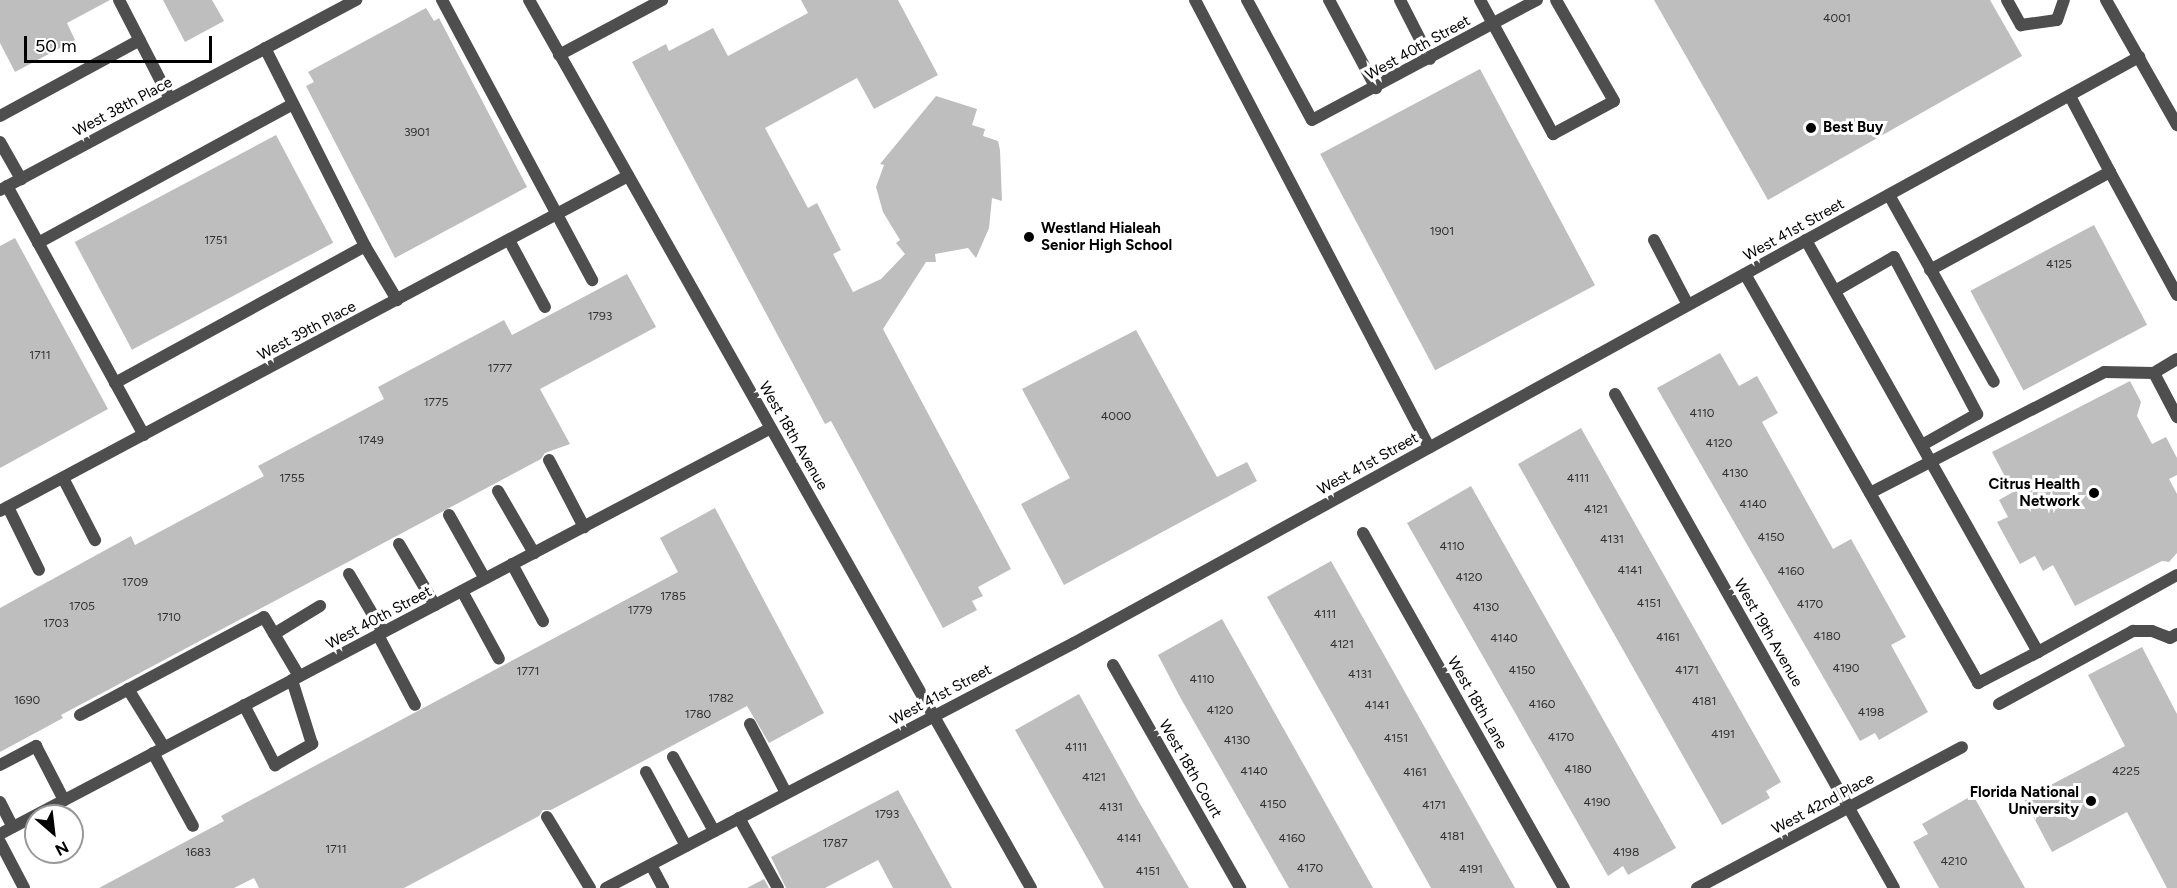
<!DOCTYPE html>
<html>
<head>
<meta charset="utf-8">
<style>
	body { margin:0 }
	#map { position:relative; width:2177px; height:888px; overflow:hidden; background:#fff; font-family:Figtree,sans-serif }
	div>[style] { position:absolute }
	.building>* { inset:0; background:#bebebe; transform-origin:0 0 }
	.service>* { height:12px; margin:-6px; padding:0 6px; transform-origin:6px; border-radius:6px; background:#4e4e4e }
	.minor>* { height:12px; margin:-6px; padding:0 6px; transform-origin:6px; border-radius:6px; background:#4e4e4e }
	.tertiary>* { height:12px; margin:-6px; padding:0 6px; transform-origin:6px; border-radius:6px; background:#4e4e4e }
	.dots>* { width:16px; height:16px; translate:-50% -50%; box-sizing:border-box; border:3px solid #fff; border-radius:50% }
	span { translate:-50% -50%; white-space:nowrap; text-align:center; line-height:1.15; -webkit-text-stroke:6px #fff; paint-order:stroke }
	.number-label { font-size:12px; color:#303030 }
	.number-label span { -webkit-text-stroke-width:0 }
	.street-label { font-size:15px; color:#000 }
	.poi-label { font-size:15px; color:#000; font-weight:700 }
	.left { translate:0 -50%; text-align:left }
	.right { translate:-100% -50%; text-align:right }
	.north { position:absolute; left:24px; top:804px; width:60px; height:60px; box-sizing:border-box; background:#fff; border:2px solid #999; border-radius:50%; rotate:152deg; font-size:16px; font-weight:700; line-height:24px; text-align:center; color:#000 }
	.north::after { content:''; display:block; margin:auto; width:21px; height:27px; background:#000; clip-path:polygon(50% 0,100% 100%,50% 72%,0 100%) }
	.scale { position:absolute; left:24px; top:36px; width:188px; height:27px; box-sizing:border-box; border:3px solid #000; border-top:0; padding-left:8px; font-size:18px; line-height:21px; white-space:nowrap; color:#000; -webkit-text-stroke:4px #fff; paint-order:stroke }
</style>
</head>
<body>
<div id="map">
	<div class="building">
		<i style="clip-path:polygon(0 0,110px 0,67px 23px,75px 40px,15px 72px,0 43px)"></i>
		<i style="clip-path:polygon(163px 0,212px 0,224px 21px,185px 42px)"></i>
		<i style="clip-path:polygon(801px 0,898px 0,938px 75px,874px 109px,857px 78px,765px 128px,808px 208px,817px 203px,841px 250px,833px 254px,853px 292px,881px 279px,905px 254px,896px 243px,900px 240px,883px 212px,876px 187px,884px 165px,880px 164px,936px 96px,977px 109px,972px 125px,985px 129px,983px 136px,998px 141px,1000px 150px,1002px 201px,992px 198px,989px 228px,976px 258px,968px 248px,935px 254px,936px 262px,926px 262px,883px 329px,1011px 569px,978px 587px,983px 596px,972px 601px,977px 610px,943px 628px,831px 421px,825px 424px,632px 62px,666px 44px,669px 51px,713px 28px,728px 56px,808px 13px)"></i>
		<i style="clip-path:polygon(1654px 0,1990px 0,2022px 56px,1768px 200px)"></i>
		<i style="clip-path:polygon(426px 8px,434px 21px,439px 18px,527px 187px,395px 258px,306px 86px,314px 82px,308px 72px)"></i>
		<i style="left:1480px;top:69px;width:245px;height:181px;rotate:62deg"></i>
		<i style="left:276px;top:135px;width:122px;height:228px;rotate:62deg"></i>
		<i style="left:2094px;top:225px;width:113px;height:140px;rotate:62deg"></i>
		<i style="clip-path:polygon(15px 238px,108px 409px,0 468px,0 246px)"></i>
		<i style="clip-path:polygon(627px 274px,656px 327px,540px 389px,570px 444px,545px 453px,541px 459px,61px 715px,63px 718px,0 752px,0 608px,131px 536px,135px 545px,264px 476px,258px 466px,384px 399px,378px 387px,504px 320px,512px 335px)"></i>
		<i style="clip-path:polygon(1136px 330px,1217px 477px,1247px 462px,1257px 481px,1064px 585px,1021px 504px,1070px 478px,1022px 389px)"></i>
		<i style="clip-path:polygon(1720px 353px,1739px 386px,1757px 376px,1778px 413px,1762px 422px,1833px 549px,1851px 539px,1906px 637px,1891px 645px,1928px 712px,1879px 740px,1875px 733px,1860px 741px,1657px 388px)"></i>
		<i style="clip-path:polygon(2130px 381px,2141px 402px,2137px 416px,2152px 444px,2166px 437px,2177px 458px,2177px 475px,2169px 479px,2177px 494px,2177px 553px,2169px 562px,2162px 561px,2075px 606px,2053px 565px,2043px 571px,2035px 556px,2020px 564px,1997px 522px,2008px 517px,1999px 500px,2013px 492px,1992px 452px)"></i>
		<i style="clip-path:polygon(1581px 428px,1781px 782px,1766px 791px,1770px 798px,1722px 825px,1518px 464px)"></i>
		<i style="clip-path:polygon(1471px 486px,1676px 848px,1628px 875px,1623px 866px,1608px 876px,1407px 523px)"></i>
		<i style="clip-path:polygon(715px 508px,824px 713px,769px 743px,747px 706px,551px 810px,543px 810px,539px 816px,404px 888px,259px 888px,254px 878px,234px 888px,99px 888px,224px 821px,221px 816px,678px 572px,660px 538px)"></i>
		<i style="clip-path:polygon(1331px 561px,1383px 653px,1515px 888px,1431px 888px,1267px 597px)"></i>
		<i style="clip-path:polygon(1222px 619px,1373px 888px,1289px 888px,1180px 697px,1158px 655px)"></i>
		<i style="clip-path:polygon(2142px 647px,2177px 714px,2177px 888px,2167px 888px,2127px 812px,2052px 852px,2024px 799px,2125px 746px,2088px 675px)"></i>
		<i style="clip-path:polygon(1079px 694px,1139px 802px,1189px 888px,1104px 888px,1015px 730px)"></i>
		<i style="clip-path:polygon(898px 790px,952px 888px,893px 888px,878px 860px,825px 888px,786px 888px,771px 857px)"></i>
		<i style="clip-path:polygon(1973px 795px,2025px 888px,1939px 888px,1913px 842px,1928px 834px,1922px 824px)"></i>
		<i style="clip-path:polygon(764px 879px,769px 888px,747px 888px)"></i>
	</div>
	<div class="service">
		<i style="left:119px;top:0;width:111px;rotate:62.7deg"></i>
		<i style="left:442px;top:0;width:318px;rotate:61.8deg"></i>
		<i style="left:1195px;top:0;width:505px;rotate:62.37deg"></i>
		<i style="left:1247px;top:0;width:136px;rotate:61.6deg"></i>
		<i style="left:1329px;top:0;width:100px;rotate:61.9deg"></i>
		<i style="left:1400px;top:0;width:66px;rotate:63deg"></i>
		<i style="left:1480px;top:0;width:153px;rotate:61.4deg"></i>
		<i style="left:1553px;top:134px;width:69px;rotate:-28.4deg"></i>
		<i style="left:1614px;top:101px;width:116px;rotate:-119.9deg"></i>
		<i style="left:2007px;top:0;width:29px;rotate:61deg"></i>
		<i style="left:2021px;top:25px;width:36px;rotate:-8deg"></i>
		<i style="left:2057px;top:20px;width:21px;rotate:-71deg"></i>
		<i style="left:265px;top:48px;width:222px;rotate:63.2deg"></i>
		<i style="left:0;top:116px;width:159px;rotate:-28.5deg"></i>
		<i style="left:0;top:142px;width:43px;rotate:60.4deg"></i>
		<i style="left:2110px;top:172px;width:140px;rotate:61.4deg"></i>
		<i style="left:7px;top:186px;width:284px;rotate:61.2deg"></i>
		<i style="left:1889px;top:195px;width:214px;rotate:60.7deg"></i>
		<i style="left:509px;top:240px;width:76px;rotate:61.8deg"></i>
		<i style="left:1654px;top:240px;width:73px;rotate:62.4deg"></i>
		<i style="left:38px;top:243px;width:290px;rotate:-28.6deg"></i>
		<i style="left:1930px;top:270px;width:205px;rotate:-28.6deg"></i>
		<i style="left:2110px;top:172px;width:86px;rotate:-117.8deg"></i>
		<i style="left:1745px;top:274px;width:471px;rotate:60.3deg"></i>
		<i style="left:1978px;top:683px;width:68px;rotate:-27.3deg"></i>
		<i style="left:2038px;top:652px;width:473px;rotate:-119.4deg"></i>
		<i style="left:1835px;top:291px;width:68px;rotate:-30deg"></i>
		<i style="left:1894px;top:257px;width:178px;rotate:62.1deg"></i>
		<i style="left:1977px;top:414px;width:63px;rotate:150.6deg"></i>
		<i style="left:2177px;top:359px;width:27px;rotate:149deg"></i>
		<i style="left:2154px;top:373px;width:50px;rotate:62.4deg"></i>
		<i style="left:115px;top:383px;width:285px;rotate:-28.7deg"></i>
		<i style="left:365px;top:246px;width:63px;rotate:59.3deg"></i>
		<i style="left:549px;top:460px;width:76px;rotate:62.4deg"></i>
		<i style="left:63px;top:478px;width:70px;rotate:62.7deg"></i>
		<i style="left:498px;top:491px;width:72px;rotate:59.9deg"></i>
		<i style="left:1870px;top:493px;width:263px;rotate:-27.3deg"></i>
		<i style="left:2104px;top:372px;width:50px;rotate:1.1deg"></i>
		<i style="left:8px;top:507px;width:70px;rotate:63.8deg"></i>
		<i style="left:449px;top:515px;width:73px;rotate:60.6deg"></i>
		<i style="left:399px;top:544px;width:71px;rotate:59.5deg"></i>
		<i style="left:512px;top:564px;width:65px;rotate:61.5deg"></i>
		<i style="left:349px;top:574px;width:67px;rotate:59.6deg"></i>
		<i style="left:462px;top:591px;width:77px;rotate:61.4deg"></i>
		<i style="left:274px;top:634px;width:54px;rotate:-31.3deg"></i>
		<i style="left:378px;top:635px;width:79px;rotate:62.1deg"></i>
		<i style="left:2038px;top:652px;width:159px;rotate:-29deg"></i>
		<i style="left:128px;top:689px;width:68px;rotate:58.2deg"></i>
		<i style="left:1999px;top:704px;width:153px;rotate:-28.6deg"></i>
		<i style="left:2133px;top:631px;width:19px"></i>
		<i style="left:2152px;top:631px;width:19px;rotate:21deg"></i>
		<i style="left:2170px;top:638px;width:8px;rotate:-30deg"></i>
		<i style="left:244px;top:705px;width:68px;rotate:62.7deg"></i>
		<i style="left:275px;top:765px;width:43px;rotate:-29.6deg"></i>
		<i style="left:312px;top:744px;width:67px;rotate:-107.4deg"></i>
		<i style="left:80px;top:715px;width:208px;rotate:-28deg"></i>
		<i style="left:264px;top:617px;width:69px;rotate:59.3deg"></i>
		<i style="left:750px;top:724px;width:78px;rotate:62.4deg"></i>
		<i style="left:153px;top:753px;width:83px;rotate:61.3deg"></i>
		<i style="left:673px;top:757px;width:85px;rotate:61deg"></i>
		<i style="left:0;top:765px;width:41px;rotate:-27.8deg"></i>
		<i style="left:36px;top:746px;width:61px;rotate:62.6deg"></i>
		<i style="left:646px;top:772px;width:84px;rotate:61.6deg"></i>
		<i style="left:0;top:802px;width:28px;rotate:63deg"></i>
		<i style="left:547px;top:817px;width:83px;rotate:58.8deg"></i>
		<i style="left:739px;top:818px;width:80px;rotate:60.9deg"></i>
		<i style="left:0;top:842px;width:52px;rotate:62.4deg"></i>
		<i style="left:651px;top:865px;width:26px;rotate:62deg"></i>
	</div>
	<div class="minor">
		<i style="left:1312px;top:120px;width:255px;rotate:-28.1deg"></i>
		<i style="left:0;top:190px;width:404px;rotate:-28.1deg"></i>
		<i style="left:1615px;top:394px;width:567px;rotate:60.54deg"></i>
		<i style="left:0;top:511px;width:712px;rotate:-28.08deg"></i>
		<i style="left:1363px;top:533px;width:408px;rotate:60.5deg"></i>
		<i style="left:1113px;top:665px;width:257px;rotate:60.3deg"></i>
		<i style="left:0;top:834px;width:871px;rotate:-27.77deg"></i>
		<i style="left:1697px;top:888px;width:300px;rotate:-28deg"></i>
	</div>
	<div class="tertiary">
		<i style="left:529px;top:0;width:1020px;rotate:60.52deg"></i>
		<i style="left:2106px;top:0;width:144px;rotate:60.4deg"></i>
		<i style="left:559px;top:55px;width:117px;rotate:-28.1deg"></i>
		<i style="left:606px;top:888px;width:528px;rotate:-27.63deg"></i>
		<i style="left:1074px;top:643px;width:1216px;rotate:-28.82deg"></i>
	</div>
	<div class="dots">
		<i style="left:1811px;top:128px;background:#000"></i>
		<i style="left:1029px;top:237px;background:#000"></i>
		<i style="left:2094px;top:493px;background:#000"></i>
		<i style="left:2091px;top:801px;background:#000"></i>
	</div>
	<div class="number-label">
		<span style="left:1837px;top:19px">4001</span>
		<span style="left:417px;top:133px">3901</span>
		<span style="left:1442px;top:232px">1901</span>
		<span style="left:216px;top:241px">1751</span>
		<span style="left:2059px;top:265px">4125</span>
		<span style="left:600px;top:317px">1793</span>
		<span style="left:40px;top:356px">1711</span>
		<span style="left:500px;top:369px">1777</span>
		<span style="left:436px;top:403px">1775</span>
		<span style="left:1702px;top:414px">4110</span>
		<span style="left:1116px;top:417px">4000</span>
		<span style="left:371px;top:441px">1749</span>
		<span style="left:1719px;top:444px">4120</span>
		<span style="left:1735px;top:474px">4130</span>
		<span style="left:292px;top:479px">1755</span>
		<span style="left:1578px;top:479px">4111</span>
		<span style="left:1753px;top:505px">4140</span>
		<span style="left:1596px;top:510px">4121</span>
		<span style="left:1771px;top:538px">4150</span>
		<span style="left:1612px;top:540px">4131</span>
		<span style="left:1452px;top:547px">4110</span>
		<span style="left:1630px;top:571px">4141</span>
		<span style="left:1791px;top:572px">4160</span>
		<span style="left:1469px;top:578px">4120</span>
		<span style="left:135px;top:583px">1709</span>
		<span style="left:673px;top:597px">1785</span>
		<span style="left:1649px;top:604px">4151</span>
		<span style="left:1810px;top:605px">4170</span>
		<span style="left:82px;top:607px">1705</span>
		<span style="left:1486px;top:608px">4130</span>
		<span style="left:640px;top:611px">1779</span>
		<span style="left:1325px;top:615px">4111</span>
		<span style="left:169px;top:618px">1710</span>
		<span style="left:56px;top:624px">1703</span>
		<span style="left:1827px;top:637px">4180</span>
		<span style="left:1668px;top:638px">4161</span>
		<span style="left:1504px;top:639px">4140</span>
		<span style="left:1342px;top:645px">4121</span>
		<span style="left:1846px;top:669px">4190</span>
		<span style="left:1522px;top:671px">4150</span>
		<span style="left:1687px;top:671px">4171</span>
		<span style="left:528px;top:672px">1771</span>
		<span style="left:1360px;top:675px">4131</span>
		<span style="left:1202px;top:680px">4110</span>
		<span style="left:721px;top:699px">1782</span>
		<span style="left:27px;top:701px">1690</span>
		<span style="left:1704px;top:702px">4181</span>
		<span style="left:1542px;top:705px">4160</span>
		<span style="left:1377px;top:706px">4141</span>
		<span style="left:1220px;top:711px">4120</span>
		<span style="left:1871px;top:713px">4198</span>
		<span style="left:698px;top:715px">1780</span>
		<span style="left:1723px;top:735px">4191</span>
		<span style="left:1561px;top:738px">4170</span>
		<span style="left:1396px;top:739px">4151</span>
		<span style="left:1237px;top:741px">4130</span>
		<span style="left:1076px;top:748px">4111</span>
		<span style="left:1578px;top:770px">4180</span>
		<span style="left:1254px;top:772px">4140</span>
		<span style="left:2126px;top:772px">4225</span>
		<span style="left:1415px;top:773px">4161</span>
		<span style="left:1094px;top:778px">4121</span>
		<span style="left:1597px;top:803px">4190</span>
		<span style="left:1273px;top:805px">4150</span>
		<span style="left:1434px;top:806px">4171</span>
		<span style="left:1111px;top:808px">4131</span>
		<span style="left:887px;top:815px">1793</span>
		<span style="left:1452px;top:837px">4181</span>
		<span style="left:1129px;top:839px">4141</span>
		<span style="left:1292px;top:839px">4160</span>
		<span style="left:835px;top:844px">1787</span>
		<span style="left:336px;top:850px">1711</span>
		<span style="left:198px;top:853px">1683</span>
		<span style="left:1626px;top:853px">4198</span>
		<span style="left:1954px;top:862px">4210</span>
		<span style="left:1310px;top:869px">4170</span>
		<span style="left:1471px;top:870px">4191</span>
		<span style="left:1148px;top:872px">4151</span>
	</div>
	<div class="street-label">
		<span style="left:1418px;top:48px;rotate:-29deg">West 40th Street</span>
		<span style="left:123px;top:107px;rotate:-28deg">West 38th Place</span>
		<span style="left:1794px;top:230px;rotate:-29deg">West 41st Street</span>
		<span style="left:307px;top:331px;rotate:-28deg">West 39th Place</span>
		<span style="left:793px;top:436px;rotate:60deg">West 18th Avenue</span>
		<span style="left:1368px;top:464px;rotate:-29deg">West 41st Street</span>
		<span style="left:379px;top:618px;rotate:-28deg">West 40th Street</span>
		<span style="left:1768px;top:633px;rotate:60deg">West 19th Avenue</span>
		<span style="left:941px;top:695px;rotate:-28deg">West 41st Street</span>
		<span style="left:1477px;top:703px;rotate:60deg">West 18th Lane</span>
		<span style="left:1190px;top:769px;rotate:60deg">West 18th Court</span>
		<span style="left:1823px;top:804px;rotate:-28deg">West 42nd Place</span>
	</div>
	<div class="poi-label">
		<span class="left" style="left:1823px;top:128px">Best Buy</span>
		<span class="left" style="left:1041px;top:237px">Westland Hialeah<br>Senior High School</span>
		<span class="right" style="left:2080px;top:493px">Citrus Health<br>Network</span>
		<span class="right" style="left:2079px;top:801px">Florida National<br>University</span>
	</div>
	<div class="north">N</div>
	<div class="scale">50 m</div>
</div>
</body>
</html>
